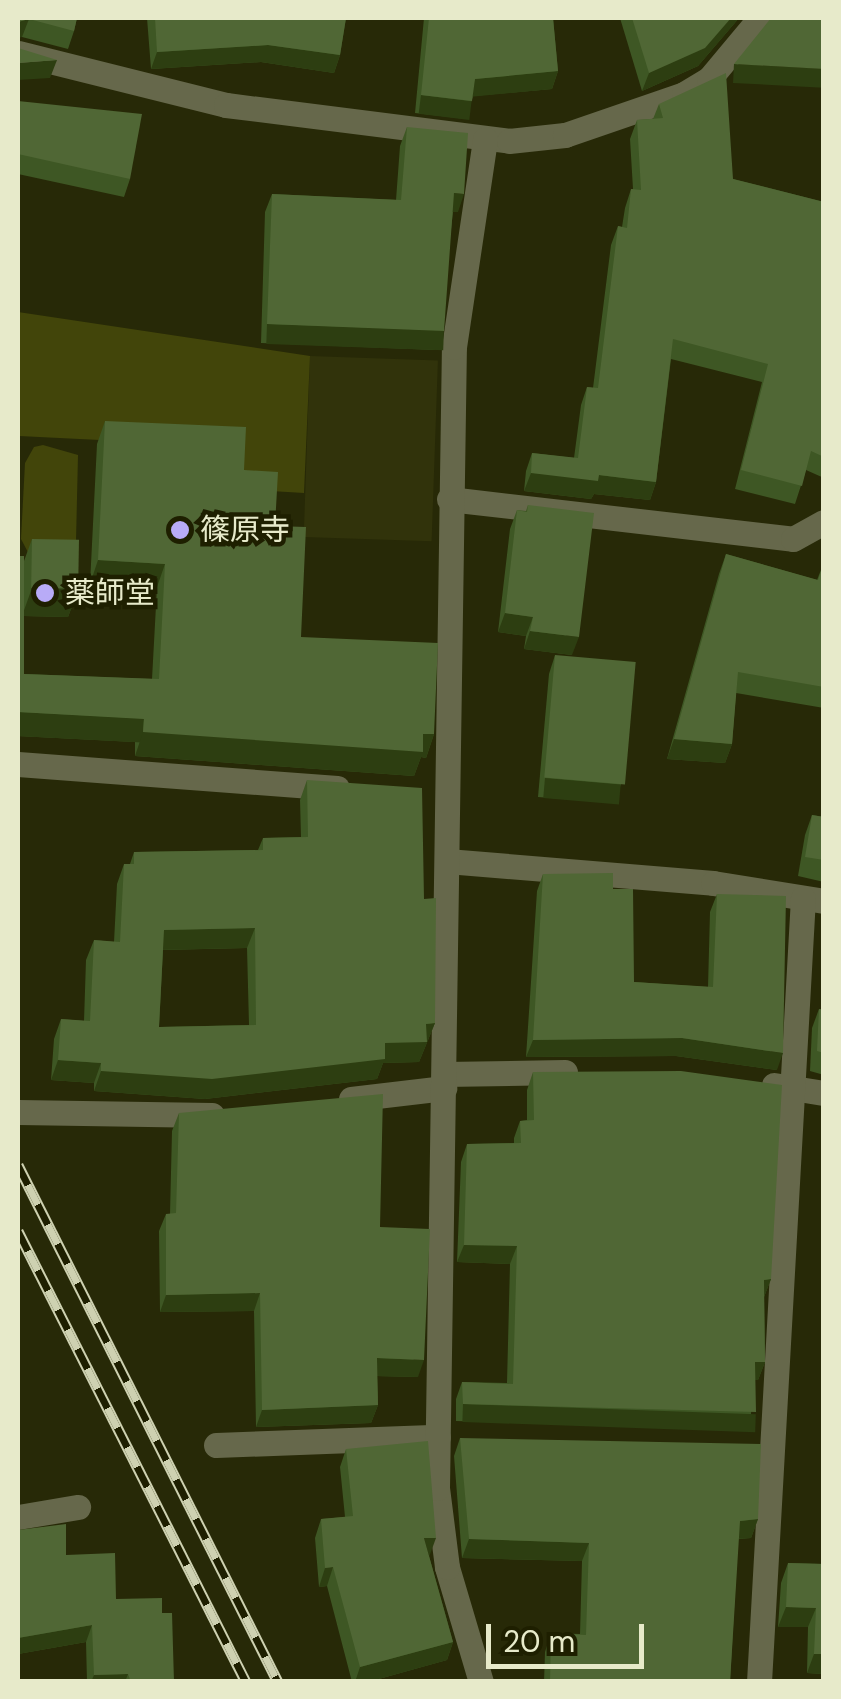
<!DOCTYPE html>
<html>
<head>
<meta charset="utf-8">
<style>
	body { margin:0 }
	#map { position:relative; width:841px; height:1699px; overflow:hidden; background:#272907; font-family:"DM Sans","Noto Sans JP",sans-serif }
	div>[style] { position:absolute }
	.built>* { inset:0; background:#31330b; transform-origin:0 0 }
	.green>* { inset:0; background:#42450a }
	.street>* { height:25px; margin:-12.5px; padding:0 12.5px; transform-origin:12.5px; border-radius:12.5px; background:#66684b }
	.rail>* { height:11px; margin-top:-5.5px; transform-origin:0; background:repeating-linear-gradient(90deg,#1e1f00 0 22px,#ced1b1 0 44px); box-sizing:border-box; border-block:2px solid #ced1b1 }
	.wall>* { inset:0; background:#3e5724 }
	.shaded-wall>* { inset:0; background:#2d3e11; transform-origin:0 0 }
	.building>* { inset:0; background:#506735; transform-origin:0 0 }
	.dots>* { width:28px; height:28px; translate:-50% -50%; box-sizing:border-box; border:5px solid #1e1f00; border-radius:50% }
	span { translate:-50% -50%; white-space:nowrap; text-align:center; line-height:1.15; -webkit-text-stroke:9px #1e1f00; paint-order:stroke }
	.poi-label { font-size:30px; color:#e7eaca }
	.left { translate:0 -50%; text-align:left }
	.frame { position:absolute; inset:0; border:20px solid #e7eaca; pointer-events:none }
	.scale { position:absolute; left:486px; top:1624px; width:158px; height:45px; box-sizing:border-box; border:5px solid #e7eaca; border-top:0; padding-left:12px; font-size:30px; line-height:35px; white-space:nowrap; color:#e7eaca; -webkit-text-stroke:8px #1e1f00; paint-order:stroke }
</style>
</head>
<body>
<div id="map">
	<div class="built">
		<i style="left:310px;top:356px;width:128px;height:181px;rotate:2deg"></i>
	</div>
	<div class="green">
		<i style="clip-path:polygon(18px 312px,310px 356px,304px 493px,239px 489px,241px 447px,19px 436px,18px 458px)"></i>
		<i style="clip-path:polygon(43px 445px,78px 455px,76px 541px,31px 558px,21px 539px,25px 463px,34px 447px)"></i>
	</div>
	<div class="street">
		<i style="left:18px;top:53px;width:214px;rotate:14deg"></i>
		<i style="left:226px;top:105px;width:285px;rotate:7.2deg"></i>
		<i style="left:509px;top:141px;width:56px;rotate:-6.1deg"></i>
		<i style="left:565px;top:135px;width:126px;rotate:-19deg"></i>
		<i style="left:684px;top:94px;width:29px;rotate:-31deg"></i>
		<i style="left:709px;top:79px;width:80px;rotate:-50.1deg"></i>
		<i style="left:449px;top:499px;width:346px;rotate:6.6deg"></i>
		<i style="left:793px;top:539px;width:35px;rotate:-29deg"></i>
		<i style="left:18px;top:764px;width:320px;rotate:4.3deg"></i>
		<i style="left:447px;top:861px;width:267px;rotate:4.7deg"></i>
		<i style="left:713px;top:883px;width:112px;rotate:9.2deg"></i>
		<i style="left:444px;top:1074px;width:121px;rotate:-0.9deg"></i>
		<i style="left:774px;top:1085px;width:51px;rotate:9.1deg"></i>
		<i style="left:351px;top:1099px;width:94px;rotate:-6.7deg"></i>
		<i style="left:18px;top:1112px;width:194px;rotate:0.9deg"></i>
		<i style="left:216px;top:1445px;width:222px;rotate:-2.1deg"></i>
		<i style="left:18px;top:1517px;width:61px;rotate:-9.5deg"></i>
		<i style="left:481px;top:1682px;width:120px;rotate:-106.5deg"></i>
		<i style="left:447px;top:1567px;width:80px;rotate:-97.2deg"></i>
		<i style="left:437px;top:1488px;width:1141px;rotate:-89.15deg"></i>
		<i style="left:454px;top:347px;width:210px;rotate:-81.5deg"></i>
		<i style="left:759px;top:1682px;width:785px;rotate:-86.79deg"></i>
	</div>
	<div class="rail">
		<i style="left:18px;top:1165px;width:579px;rotate:63.3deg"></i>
		<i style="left:18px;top:1231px;width:505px;rotate:63.18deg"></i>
	</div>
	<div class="wall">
		<i style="clip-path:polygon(18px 18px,77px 18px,74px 31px,68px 49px,22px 37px)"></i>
		<i style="clip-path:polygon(147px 18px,346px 18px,340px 55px,334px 73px,261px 62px,151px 69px)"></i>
		<i style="clip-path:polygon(424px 18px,553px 18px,558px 71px,552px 89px,473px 96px,466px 119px,415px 113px)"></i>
		<i style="clip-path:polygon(620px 18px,739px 18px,698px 66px,642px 91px)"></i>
		<i style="clip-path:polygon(18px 101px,130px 179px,124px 197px,18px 174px)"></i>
		<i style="clip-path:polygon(659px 104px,733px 179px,824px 202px,824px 478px,806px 470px,795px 504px,735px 489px,762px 382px,671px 359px,656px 482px,650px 500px,594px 494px,591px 499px,524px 491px,526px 471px,532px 453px,574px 458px,581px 405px,587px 387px,593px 388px,611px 245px,618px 226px,622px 227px,625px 208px,631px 189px,633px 189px,630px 139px,637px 120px,653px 119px)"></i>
		<i style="clip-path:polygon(407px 127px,458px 212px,453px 212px,437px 350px,261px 343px,265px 212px,272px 194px,396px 200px,400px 146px)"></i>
		<i style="clip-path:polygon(105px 421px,244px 470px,275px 526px,301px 637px,434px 734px,426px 758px,421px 757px,414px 776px,135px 756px,135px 742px,18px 736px,18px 556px,24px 561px,32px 539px,79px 588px,68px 617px,24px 616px,24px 674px,152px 679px,157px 587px,90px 584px,97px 444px)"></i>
		<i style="clip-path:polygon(528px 505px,572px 655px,524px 649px,526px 636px,498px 632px,510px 529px,517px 510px,526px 511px)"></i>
		<i style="clip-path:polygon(726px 554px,817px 580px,824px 562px,824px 708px,736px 693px,732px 744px,725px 763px,667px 759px,719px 574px)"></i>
		<i style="clip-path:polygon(555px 655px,621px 784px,614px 803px,538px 797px,549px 674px)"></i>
		<i style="clip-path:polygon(evenodd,307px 780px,424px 899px,435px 1023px,419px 1062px,383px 1063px,377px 1079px,205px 1099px,94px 1091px,94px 1083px,51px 1080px,54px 1039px,61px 1019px,84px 1021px,86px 960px,94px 940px,114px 942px,117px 884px,124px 864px,130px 864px,134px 852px,258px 850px,263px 838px,301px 837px,300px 800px,307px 780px,247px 948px,249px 1025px,159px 1027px,163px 950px,247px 948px)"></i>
		<i style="clip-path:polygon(812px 815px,824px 817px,824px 882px,798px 876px,805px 835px)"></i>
		<i style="clip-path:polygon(543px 874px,613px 889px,634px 982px,708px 987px,710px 912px,717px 894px,777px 1070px,676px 1056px,526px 1057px,537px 891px)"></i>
		<i style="clip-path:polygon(819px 1009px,824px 1010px,824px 1075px,810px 1071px,812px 1028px)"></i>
		<i style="clip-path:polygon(533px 1072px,771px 1279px,764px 1297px,765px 1362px,758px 1380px,755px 1380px,749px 1430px,456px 1421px,456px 1399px,462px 1382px,507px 1383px,510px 1264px,457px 1262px,461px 1162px,467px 1144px,514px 1143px,514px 1138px,520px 1121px,527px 1120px,527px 1090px)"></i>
		<i style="clip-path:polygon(179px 1113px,380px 1227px,418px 1377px,377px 1376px,378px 1405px,371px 1423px,256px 1427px,254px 1311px,160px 1312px,159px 1231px,166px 1214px,170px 1214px,172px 1131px)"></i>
		<i style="clip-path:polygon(460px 1438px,758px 1519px,751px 1538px,738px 1539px,730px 1682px,544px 1682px,545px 1652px,551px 1633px,580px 1634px,582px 1561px,462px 1558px,454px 1456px)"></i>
		<i style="clip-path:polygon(346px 1449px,429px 1556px,453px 1642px,447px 1660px,368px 1682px,352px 1682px,327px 1586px,319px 1587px,315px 1538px,321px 1519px,345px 1517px,340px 1467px)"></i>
		<i style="clip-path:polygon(18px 1530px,66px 1555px,116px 1599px,162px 1613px,174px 1682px,87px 1682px,86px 1642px,18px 1654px)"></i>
		<i style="clip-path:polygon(788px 1563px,824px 1564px,824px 1674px,807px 1673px,808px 1627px,778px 1627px,781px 1583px)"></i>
	</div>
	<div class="shaded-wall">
		<i style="clip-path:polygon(731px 18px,739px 18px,698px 66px,642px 91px,649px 73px)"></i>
		<i style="clip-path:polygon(29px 19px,22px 37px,18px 38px,18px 22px)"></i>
		<i style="clip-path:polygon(268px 45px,340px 55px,334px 73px,261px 62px,151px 69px,157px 52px)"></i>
		<i style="clip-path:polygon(57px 60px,50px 78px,18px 80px,18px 63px)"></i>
		<i style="left:734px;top:64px;width:90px;height:19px;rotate:3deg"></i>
		<i style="clip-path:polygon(558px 71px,552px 89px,469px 97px,475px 79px)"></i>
		<i style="left:421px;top:95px;width:51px;height:19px;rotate:7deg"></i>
		<i style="clip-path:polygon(454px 193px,464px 194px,458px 212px,447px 212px)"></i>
		<i style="left:267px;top:324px;width:177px;height:20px;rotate:2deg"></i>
		<i style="clip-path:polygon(531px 473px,599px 475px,656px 482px,650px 500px,594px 494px,591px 499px,524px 491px)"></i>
		<i style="clip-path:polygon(98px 560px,165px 564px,157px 587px,90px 584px)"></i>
		<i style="clip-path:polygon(32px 588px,79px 588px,68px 617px,22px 616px)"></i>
		<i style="clip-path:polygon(505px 613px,533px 617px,526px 636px,498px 632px)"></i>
		<i style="clip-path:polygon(530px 631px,579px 637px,572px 655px,524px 649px)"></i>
		<i style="left:18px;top:712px;width:126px;height:24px;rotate:3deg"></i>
		<i style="clip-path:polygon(143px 732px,423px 734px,434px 734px,426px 758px,421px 757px,414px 776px,135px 756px)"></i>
		<i style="clip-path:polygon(674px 739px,732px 744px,725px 763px,667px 759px)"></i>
		<i style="left:545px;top:778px;width:76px;height:20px;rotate:5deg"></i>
		<i style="clip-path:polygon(255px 928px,247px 948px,156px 950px,164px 930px)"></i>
		<i style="clip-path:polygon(435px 1023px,419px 1062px,383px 1063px,377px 1079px,205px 1099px,94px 1091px,101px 1071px,385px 1043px,426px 1024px)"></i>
		<i style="clip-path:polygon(682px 1038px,783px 1053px,777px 1070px,676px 1056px,526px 1057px,533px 1040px)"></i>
		<i style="clip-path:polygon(58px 1060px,101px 1063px,94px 1083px,51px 1080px)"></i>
		<i style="clip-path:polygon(464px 1245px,517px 1246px,510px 1264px,457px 1262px)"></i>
		<i style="clip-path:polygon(771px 1279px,764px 1297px,764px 1280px)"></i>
		<i style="clip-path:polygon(260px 1293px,254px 1311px,160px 1312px,166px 1295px)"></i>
		<i style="clip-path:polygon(377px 1358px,424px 1360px,418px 1377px,371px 1376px)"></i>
		<i style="clip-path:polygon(755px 1362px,765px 1362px,758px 1380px,748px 1380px)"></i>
		<i style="left:463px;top:1404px;width:293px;height:18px;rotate:2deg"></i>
		<i style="clip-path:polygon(378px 1405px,371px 1423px,256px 1427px,262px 1410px)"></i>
		<i style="clip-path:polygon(758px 1519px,751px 1538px,733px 1539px,740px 1521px)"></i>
		<i style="clip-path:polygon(424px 1538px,436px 1538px,429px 1557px)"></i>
		<i style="clip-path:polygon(469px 1539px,589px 1543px,582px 1561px,462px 1558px)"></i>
		<i style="clip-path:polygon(333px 1567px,327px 1586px,319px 1587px,325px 1568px)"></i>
		<i style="clip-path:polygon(786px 1607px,816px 1608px,808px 1627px,778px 1627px)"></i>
		<i style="clip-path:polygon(92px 1625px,86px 1642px,18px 1654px,18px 1638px)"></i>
		<i style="clip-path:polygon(453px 1642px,447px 1660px,368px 1682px,355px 1682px,360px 1667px)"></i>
		<i style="clip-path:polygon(814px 1654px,824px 1654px,824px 1674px,807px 1673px)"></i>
		<i style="clip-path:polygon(128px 1674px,125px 1682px,91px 1682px,94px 1675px)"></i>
	</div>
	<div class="building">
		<i style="clip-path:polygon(18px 18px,77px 18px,74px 31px,29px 19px,18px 22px)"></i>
		<i style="clip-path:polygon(155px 18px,346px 18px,340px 55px,268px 45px,157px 52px)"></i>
		<i style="clip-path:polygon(429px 18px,553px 18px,558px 71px,475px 79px,472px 101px,421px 95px)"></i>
		<i style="clip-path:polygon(632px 18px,731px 18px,705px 48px,649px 73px)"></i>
		<i style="clip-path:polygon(771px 18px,824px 18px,824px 69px,734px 64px)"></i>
		<i style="clip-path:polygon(18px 48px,57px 60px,18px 63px)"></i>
		<i style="clip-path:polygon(726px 73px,733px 179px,824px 202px,824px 457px,811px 451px,802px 486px,741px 470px,768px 364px,673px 339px,656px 482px,599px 475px,598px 481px,531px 473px,532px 453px,578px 458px,587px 387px,598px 388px,618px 226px,627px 228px,631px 189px,641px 190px,637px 120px,663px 118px,659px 104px)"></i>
		<i style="clip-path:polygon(18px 101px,142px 114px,130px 179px,18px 154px)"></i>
		<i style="clip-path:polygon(407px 127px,468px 133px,464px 194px,454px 193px,444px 331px,267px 324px,272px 194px,401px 200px)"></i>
		<i style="clip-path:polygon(105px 421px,246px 427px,244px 470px,278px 472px,275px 526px,306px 527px,301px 637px,438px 643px,434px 734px,423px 734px,423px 752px,143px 732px,144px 719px,18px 712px,18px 556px,24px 556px,24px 674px,159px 679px,165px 564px,98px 560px)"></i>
		<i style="clip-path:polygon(528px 505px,594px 513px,579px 637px,530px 631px,533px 617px,505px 613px,517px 510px,527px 512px)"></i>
		<i style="left:32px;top:539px;width:47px;height:49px;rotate:1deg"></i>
		<i style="clip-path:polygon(726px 554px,818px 580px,824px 562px,824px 687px,738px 672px,732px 744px,674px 739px)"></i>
		<i style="left:555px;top:655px;width:81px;height:123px;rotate:5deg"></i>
		<i style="clip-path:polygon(evenodd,307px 780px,422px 788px,424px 899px,436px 898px,435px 1023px,426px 1024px,427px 1042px,385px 1043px,385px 1059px,212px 1079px,101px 1071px,101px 1063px,58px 1060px,61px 1019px,90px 1021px,94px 940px,120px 942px,124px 864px,134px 864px,134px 852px,263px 850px,263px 838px,308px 837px,307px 780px,255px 928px,256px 1025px,159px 1027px,164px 930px,255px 928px)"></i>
		<i style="clip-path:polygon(812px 815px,824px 817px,824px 860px,805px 857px)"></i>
		<i style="clip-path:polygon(613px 873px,613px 889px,633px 889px,634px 982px,713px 987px,717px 894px,786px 896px,783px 1053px,682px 1038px,533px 1040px,543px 874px)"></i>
		<i style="clip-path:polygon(819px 1009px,824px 1010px,824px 1053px,817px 1051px)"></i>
		<i style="clip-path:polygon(681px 1071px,782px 1085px,771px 1279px,764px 1280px,765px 1362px,755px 1362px,756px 1412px,463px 1404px,462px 1382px,513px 1384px,517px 1246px,464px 1245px,467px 1144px,521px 1143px,520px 1121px,534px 1120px,533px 1072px)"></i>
		<i style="clip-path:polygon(383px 1094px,380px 1227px,430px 1229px,424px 1360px,377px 1358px,378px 1405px,262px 1410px,260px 1293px,166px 1295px,166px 1214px,176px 1213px,179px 1113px)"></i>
		<i style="clip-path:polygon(460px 1438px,761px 1444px,758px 1519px,740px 1521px,730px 1682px,550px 1682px,551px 1633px,586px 1635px,589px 1543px,469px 1539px)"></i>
		<i style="clip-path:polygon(428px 1441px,436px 1538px,424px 1538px,453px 1642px,360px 1667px,333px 1567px,325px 1568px,321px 1519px,353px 1516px,346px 1449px)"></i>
		<i style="clip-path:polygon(66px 1524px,66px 1555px,115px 1553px,116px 1599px,162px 1598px,162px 1613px,172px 1613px,174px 1682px,131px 1682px,128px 1674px,94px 1675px,92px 1625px,18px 1638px,18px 1530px)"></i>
		<i style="clip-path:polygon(788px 1563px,824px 1564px,824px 1654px,814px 1654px,816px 1608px,786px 1607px)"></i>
	</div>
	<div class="dots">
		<i style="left:180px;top:530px;background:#b8abf7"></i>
		<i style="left:45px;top:593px;background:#b8abf7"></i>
	</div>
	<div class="poi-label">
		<span class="left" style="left:200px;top:530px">篠原寺</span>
		<span class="left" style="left:65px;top:593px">薬師堂</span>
	</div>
	<div class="frame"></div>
	<div class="scale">20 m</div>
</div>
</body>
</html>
